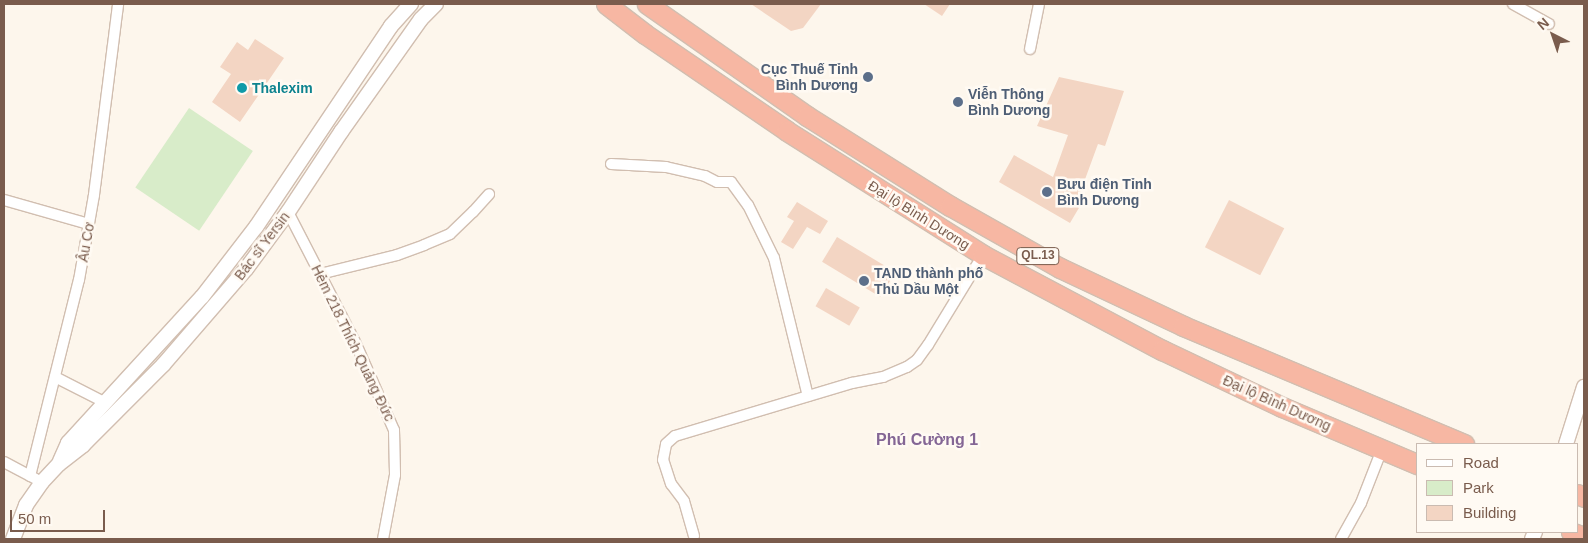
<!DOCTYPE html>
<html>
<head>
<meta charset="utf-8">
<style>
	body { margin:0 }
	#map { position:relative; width:1588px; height:543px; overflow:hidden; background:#fdf6ec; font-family:Helvetica,sans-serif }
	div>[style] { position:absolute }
	.green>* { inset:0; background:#d8ecc9; transform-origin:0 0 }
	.building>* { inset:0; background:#f3d5c3; transform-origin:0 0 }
	.roads { filter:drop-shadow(1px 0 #d1beb0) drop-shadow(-1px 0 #d1beb0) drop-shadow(0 1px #d1beb0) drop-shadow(0 -1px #d1beb0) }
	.street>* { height:10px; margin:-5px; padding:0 5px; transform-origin:5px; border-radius:5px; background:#fff }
	.secondary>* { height:14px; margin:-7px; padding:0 7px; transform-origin:7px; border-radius:7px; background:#fff }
	.highway>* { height:19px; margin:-9.5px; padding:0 9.5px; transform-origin:9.5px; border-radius:9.5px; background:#f7b7a3 }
	.dots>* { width:14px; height:14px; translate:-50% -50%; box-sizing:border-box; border:2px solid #fffaf3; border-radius:50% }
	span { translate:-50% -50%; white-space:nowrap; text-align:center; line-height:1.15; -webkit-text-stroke:5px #fffaf3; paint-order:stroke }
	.shield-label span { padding:1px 4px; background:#fffaf3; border:1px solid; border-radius:4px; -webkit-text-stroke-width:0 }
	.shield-label { font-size:12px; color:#7a5c4d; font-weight:700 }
	.service-label { font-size:14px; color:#4e5e75; font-weight:700 }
	.right { translate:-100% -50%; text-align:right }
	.left { translate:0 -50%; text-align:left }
	.culture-label { font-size:14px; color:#0d838f; font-weight:700 }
	.street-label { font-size:14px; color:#7a5c4d }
	.quarter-label { font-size:16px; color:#846695; font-weight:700 }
	.frame { position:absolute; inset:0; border:5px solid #7a5c4d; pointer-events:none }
	.legend { position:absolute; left:1416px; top:443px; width:162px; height:90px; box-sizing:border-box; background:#fffaf3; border:1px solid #cabbb1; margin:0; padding:6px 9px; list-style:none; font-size:15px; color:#7a5c4d }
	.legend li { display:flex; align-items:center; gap:10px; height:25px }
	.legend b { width:25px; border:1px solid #cabbb1 }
	.north { position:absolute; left:1528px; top:10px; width:50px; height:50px; -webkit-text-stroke:4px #fffaf3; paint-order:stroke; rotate:319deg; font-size:14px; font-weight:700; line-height:20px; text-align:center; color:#7a5c4d }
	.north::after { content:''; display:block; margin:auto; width:18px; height:22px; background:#7a5c4d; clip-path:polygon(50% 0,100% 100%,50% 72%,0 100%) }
	.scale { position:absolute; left:10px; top:510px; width:95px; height:22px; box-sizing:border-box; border:2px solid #7a5c4d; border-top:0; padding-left:6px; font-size:15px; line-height:18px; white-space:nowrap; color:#7a5c4d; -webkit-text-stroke:4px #fffaf3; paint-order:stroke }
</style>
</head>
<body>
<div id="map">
	<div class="green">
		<i style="left:189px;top:108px;width:77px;height:96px;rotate:34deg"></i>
	</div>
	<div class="building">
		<i style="clip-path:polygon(751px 4px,821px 4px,803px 28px,791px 31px)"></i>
		<i style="clip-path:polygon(924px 4px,950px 4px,942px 16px)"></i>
		<i style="clip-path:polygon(255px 39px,284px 58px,240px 122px,212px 102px,231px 74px,220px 67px,237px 42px,248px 50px)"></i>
		<i style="clip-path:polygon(1059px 77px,1124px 91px,1105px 146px,1098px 144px,1080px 193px,1086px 196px,1070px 223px,999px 182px,1014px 155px,1053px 177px,1068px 135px,1037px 126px)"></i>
		<i style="left:1229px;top:200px;width:62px;height:53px;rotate:27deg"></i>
		<i style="clip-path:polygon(797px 202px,828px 221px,820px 234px,807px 227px,793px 249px,781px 242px,794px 221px,787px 217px)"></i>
		<i style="left:837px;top:237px;width:68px;height:29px;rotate:31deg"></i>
		<i style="left:826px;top:288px;width:39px;height:21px;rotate:30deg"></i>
	</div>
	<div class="roads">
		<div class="street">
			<i style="left:1513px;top:4px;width:41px;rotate:29.1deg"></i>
			<i style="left:1030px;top:49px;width:46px;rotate:-78.7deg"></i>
			<i style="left:611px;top:164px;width:55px;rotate:3.1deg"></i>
			<i style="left:666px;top:167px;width:40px;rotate:13deg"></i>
			<i style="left:705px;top:176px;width:13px;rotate:27deg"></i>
			<i style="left:717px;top:182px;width:14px"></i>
			<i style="left:731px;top:182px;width:29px;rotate:54deg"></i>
			<i style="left:748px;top:205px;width:59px;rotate:63.9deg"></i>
			<i style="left:774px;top:258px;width:142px;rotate:76.2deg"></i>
			<i style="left:4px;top:200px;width:88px;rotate:15.8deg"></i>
			<i style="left:288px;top:212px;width:148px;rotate:62.7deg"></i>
			<i style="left:356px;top:344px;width:94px;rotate:66.2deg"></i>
			<i style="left:394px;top:430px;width:45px;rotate:88.7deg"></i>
			<i style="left:395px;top:475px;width:65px;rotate:100.6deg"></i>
			<i style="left:320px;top:274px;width:79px;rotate:-13.9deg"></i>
			<i style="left:397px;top:255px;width:29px;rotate:-20deg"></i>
			<i style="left:424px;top:245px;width:28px;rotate:-23deg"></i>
			<i style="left:450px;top:234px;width:32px;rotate:-44deg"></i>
			<i style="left:473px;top:212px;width:24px;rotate:-48deg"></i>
			<i style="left:55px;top:377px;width:57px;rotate:27deg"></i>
			<i style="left:4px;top:462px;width:36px;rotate:28deg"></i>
			<i style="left:30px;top:476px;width:202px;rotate:-76deg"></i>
			<i style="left:79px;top:280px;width:86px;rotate:-80deg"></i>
			<i style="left:94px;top:195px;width:193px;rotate:-82.8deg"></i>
			<i style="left:694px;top:536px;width:36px;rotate:-106deg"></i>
			<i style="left:684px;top:501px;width:21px;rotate:-127deg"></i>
			<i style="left:671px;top:484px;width:25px;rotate:-108deg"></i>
			<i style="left:663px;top:460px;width:16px;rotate:-79deg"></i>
			<i style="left:666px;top:444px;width:12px;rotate:-42deg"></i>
			<i style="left:675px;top:436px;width:185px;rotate:-16.7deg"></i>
			<i style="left:852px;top:383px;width:32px;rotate:-11deg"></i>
			<i style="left:883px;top:377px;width:26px;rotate:-23deg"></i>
			<i style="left:907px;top:367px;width:12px;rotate:-35deg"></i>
			<i style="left:917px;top:360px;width:19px;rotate:-54deg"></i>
			<i style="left:928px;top:345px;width:105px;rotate:-58.6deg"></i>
			<i style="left:1341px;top:539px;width:41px;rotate:-60.9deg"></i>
			<i style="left:1361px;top:503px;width:58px;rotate:-68.7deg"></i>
		</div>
		<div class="secondary">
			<i style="left:1566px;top:444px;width:60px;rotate:-72.5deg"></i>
			<i style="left:60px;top:461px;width:20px;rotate:-66deg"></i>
			<i style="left:68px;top:443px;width:198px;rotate:-47.5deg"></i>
			<i style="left:202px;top:297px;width:88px;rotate:-52.4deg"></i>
			<i style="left:256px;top:227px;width:242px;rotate:-56.1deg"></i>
			<i style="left:391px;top:26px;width:30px;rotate:-48deg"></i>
			<i style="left:13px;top:539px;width:36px;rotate:-69deg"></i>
			<i style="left:26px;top:505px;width:28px;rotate:-55deg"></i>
			<i style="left:42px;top:482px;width:25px;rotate:-47deg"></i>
			<i style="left:59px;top:464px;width:31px;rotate:-38deg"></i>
			<i style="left:83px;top:445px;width:113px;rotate:-45deg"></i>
			<i style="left:163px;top:365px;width:127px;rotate:-49.2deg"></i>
			<i style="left:246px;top:269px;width:71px;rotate:-53.6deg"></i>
			<i style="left:288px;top:212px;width:96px;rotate:-56.5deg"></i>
			<i style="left:341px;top:132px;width:138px;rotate:-54.7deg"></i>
			<i style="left:421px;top:19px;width:21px;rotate:-45deg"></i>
			<i style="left:1532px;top:539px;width:8px;rotate:-67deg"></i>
		</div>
		<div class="highway">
			<i style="left:606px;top:4px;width:49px;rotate:37.6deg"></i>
			<i style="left:645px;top:34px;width:172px;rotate:34.3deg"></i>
			<i style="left:787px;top:131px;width:232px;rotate:32.3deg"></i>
			<i style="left:983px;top:255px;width:203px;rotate:28deg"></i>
			<i style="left:1162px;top:350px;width:133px;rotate:25.4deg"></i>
			<i style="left:1282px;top:407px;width:147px;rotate:22.9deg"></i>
			<i style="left:647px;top:4px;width:195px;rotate:35deg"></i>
			<i style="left:807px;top:116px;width:169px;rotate:32.2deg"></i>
			<i style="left:950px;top:206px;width:126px;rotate:29.4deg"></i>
			<i style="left:1060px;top:268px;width:136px;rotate:25.2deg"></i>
			<i style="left:1183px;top:326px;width:305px;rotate:22.8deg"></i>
			<i style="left:1577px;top:494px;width:8px;rotate:23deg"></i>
			<i style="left:1571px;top:532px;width:14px;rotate:21deg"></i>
		</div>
	</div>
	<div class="dots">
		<i style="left:868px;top:77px;background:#5c6f8a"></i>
		<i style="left:242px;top:88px;background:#0f9aa8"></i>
		<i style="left:958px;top:102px;background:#5c6f8a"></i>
		<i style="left:1047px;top:192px;background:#5c6f8a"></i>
		<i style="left:864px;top:281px;background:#5c6f8a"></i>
	</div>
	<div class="shield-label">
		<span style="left:1038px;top:256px">QL.13</span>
	</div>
	<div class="service-label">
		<span class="right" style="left:858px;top:77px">Cục Thuế Tỉnh<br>Bình Dương</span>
		<span class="left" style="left:968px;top:102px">Viễn Thông<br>Bình Dương</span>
		<span class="left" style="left:1057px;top:192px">Bưu điện Tỉnh<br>Bình Dương</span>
		<span class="left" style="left:874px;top:281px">TAND thành phố<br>Thủ Dầu Một</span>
	</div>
	<div class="culture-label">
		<span class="left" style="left:252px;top:88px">Thalexim</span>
	</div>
	<div class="street-label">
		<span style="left:919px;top:215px;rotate:32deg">Đại lộ Bình Dương</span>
		<span style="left:86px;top:242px;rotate:-80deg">Âu Cơ</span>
		<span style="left:262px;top:246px;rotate:-53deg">Bác sĩ Yersin</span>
		<span style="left:353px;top:343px;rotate:64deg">Hẻm 218 Thích Quảng Đức</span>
		<span style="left:1277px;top:403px;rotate:24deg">Đại lộ Bình Dương</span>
	</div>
	<div class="quarter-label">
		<span style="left:927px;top:440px">Phú Cường 1</span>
	</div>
	<div class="frame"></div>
	<ul class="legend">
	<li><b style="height:6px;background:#fff"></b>Road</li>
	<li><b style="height:14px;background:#d8ecc9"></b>Park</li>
	<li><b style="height:14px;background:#f3d5c3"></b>Building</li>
	</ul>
	<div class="north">N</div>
	<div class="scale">50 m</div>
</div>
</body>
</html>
